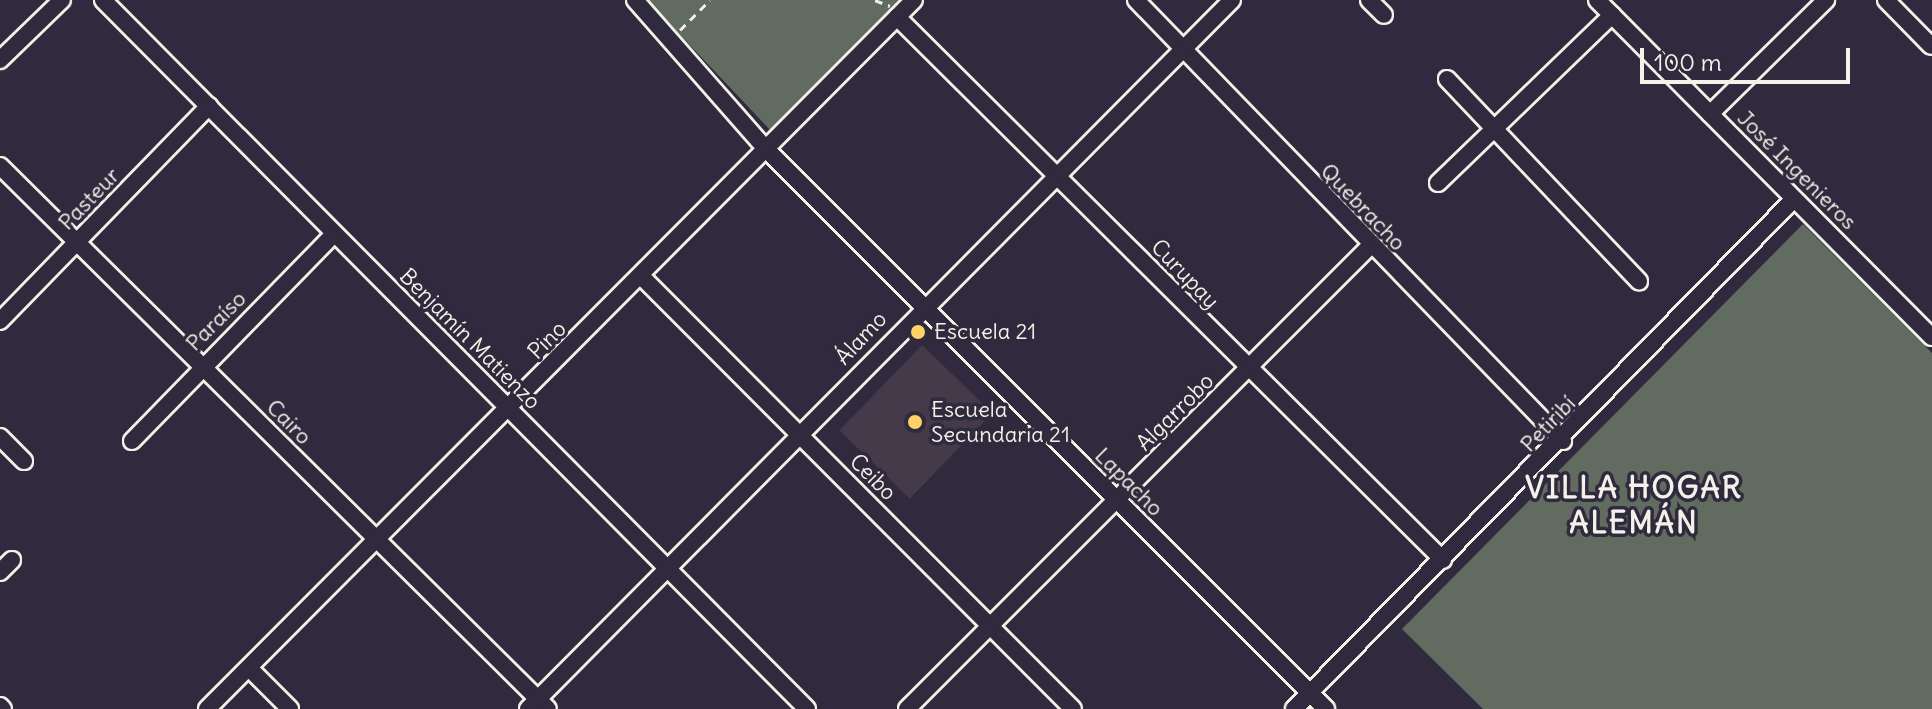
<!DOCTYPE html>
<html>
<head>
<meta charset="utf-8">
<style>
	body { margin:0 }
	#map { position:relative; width:1932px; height:709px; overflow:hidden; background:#2f2a3d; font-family:Delius,sans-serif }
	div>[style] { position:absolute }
	.built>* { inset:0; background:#443a49; transform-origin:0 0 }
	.green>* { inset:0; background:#616b5f }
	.path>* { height:3px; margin-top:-1.5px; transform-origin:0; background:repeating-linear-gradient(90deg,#f4f1e8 0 8px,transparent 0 14px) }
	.roads { filter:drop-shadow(2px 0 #f4f1e8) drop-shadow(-2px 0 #f4f1e8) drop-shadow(0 2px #f4f1e8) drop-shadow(0 -2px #f4f1e8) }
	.minor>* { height:16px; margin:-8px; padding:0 8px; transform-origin:8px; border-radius:8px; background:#2f2a3d }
	.dots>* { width:22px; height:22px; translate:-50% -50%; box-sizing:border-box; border:4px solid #2f2a3d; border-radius:50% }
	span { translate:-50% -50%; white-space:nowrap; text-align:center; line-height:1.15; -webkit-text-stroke:7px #2f2a3d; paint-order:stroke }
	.street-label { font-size:22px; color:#f4f1e8 }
	.poi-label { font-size:22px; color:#f4f1e8 }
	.left { translate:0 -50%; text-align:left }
	.district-label { font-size:30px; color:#f4f1e8; font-weight:700; letter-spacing:2px }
	.scale { position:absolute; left:1640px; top:48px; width:210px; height:36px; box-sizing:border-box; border:4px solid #f4f1e8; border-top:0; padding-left:10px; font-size:24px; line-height:28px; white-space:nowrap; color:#f4f1e8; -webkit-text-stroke:6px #2f2a3d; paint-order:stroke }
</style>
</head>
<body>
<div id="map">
	<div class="built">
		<i style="left:922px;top:345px;width:98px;height:119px;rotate:44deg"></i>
	</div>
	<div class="green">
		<i style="clip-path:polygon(647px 0,903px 0,772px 132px)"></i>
		<i style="clip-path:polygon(1803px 224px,1932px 353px,1932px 709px,1483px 709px,1402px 629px)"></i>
	</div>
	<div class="path">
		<i style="left:875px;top:0;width:16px;rotate:22deg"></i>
		<i style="left:680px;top:30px;width:42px;rotate:-45deg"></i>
	</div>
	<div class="roads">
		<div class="minor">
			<i style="left:103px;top:0;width:999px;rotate:45.2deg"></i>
			<i style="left:635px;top:0;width:198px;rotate:48.7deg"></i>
			<i style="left:766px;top:149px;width:792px;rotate:45deg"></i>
			<i style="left:1136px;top:0;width:614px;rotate:45.92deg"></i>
			<i style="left:1369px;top:0;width:21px;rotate:45deg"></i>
			<i style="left:1597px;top:0;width:475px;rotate:45.2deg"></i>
			<i style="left:1886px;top:0;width:64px;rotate:45.6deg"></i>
			<i style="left:897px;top:17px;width:770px;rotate:44.84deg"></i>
			<i style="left:0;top:60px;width:86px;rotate:-44.1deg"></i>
			<i style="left:1447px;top:79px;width:279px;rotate:46.5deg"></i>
			<i style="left:1710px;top:114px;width:163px;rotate:-44.5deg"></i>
			<i style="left:0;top:166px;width:771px;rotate:44.74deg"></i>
			<i style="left:1438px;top:183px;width:242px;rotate:-44deg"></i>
			<i style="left:642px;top:277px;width:610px;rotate:45.07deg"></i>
			<i style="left:0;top:321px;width:300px;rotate:-45.8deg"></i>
			<i style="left:0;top:437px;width:34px;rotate:45deg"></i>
			<i style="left:132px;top:441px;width:289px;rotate:-45.7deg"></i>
			<i style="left:0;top:572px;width:17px;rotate:-45deg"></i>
			<i style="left:249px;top:668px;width:58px;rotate:45deg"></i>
			<i style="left:0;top:706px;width:4px;rotate:45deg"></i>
			<i style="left:207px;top:709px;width:1001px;rotate:-45.08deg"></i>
			<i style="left:528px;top:709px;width:999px;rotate:-45.2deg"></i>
			<i style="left:907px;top:709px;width:653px;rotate:-45deg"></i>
			<i style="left:1294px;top:709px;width:714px;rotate:-45.57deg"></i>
		</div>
	</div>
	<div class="dots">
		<i style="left:918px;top:332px;background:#ffd166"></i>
		<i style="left:915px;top:422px;background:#ffd166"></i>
	</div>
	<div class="street-label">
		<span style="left:1797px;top:170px;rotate:45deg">José Ingenieros</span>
		<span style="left:89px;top:199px;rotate:-46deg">Pasteur</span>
		<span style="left:1363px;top:207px;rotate:46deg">Quebracho</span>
		<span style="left:1185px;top:274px;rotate:46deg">Curupay</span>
		<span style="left:216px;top:321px;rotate:-45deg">Paraíso</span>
		<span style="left:861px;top:338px;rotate:-47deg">Álamo</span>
		<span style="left:470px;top:339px;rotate:45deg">Benjamín Matienzo</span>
		<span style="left:547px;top:340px;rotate:-45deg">Pino</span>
		<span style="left:1175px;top:412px;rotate:-45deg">Algarrobo</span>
		<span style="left:289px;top:422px;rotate:45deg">Cairo</span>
		<span style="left:1548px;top:424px;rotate:-46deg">Petiribí</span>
		<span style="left:873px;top:477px;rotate:45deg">Ceibo</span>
		<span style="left:1129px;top:482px;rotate:45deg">Lapacho</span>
	</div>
	<div class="poi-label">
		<span class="left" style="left:934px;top:332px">Escuela 21</span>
		<span class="left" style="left:931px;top:422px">Escuela<br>Secundaria 21</span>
	</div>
	<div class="district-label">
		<span style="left:1634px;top:504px">VILLA HOGAR<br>ALEMÁN</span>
	</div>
	<div class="scale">100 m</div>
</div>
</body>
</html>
